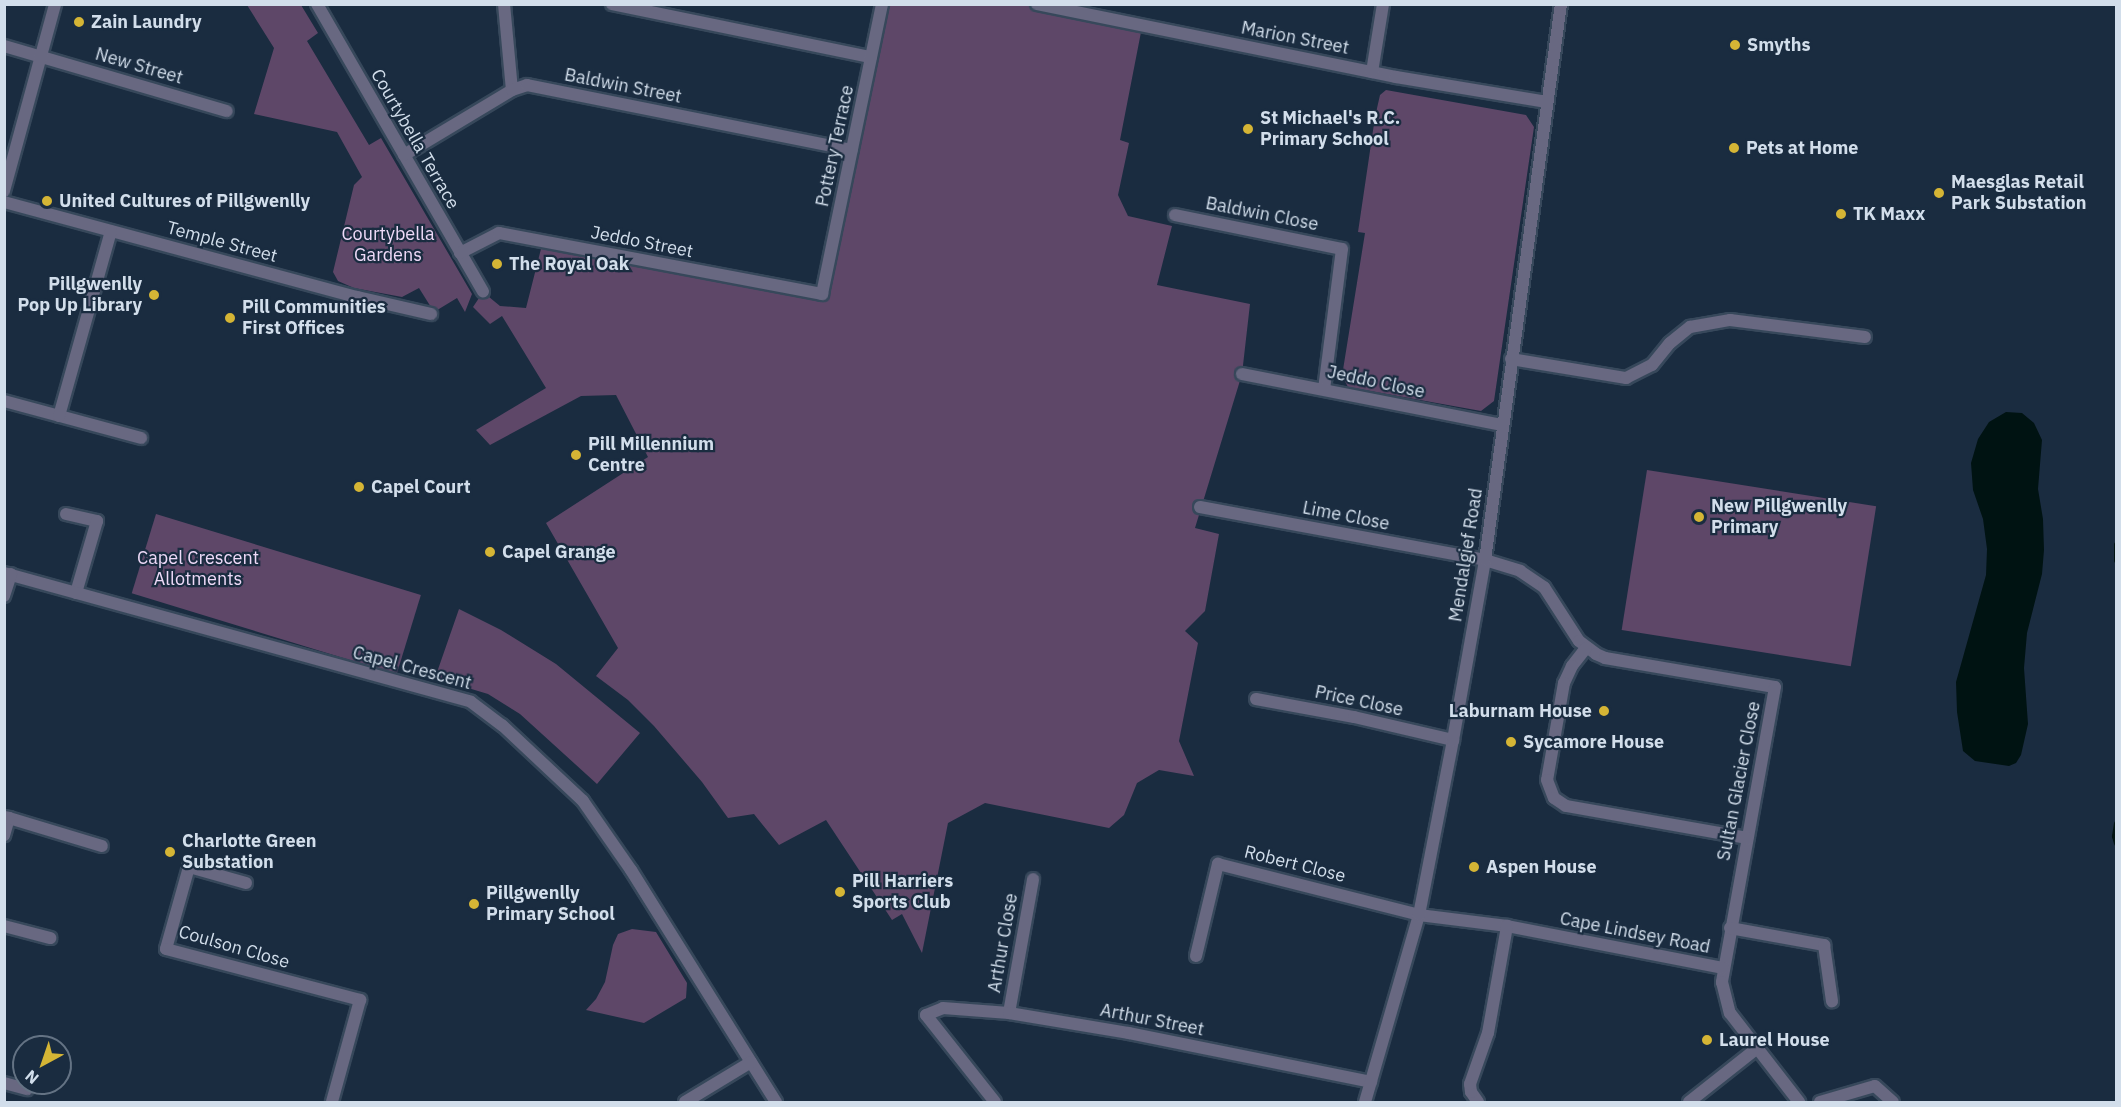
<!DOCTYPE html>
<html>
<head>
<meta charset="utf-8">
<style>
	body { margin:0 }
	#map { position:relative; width:2121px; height:1107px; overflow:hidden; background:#1a2c40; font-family:"IBM Plex Sans",sans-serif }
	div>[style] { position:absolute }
	.green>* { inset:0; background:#5e4768; transform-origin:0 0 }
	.water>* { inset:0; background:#001312 }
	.stream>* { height:5px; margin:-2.5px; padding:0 2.5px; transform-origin:2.5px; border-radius:2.5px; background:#001312 }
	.roads { filter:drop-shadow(2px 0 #37485b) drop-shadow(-2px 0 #37485b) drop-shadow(0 2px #37485b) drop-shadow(0 -2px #37485b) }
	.minor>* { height:12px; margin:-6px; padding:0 6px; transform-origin:6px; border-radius:6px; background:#686881 }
	.tertiary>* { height:12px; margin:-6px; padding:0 6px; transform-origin:6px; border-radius:6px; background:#686881 }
	.dots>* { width:16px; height:16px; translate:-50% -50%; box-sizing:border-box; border:3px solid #1a2c40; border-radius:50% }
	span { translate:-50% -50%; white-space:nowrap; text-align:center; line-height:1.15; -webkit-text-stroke:4.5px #1a2c40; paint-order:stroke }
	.poi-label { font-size:18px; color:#d2deeb; font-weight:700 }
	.left { translate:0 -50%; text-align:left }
	.right { translate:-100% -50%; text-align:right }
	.street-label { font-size:18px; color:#d2deeb }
	.park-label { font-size:18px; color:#efdaf8 }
	.frame { position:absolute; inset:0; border:6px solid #d2deeb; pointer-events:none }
	.north { position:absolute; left:12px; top:1035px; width:60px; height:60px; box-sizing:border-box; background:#1a2c40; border:2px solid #647384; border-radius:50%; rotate:220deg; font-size:16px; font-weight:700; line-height:24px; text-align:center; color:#d2deeb }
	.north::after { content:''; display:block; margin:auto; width:21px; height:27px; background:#d5b535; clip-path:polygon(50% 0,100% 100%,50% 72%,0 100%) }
</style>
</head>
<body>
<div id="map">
	<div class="green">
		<i style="clip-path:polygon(247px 5px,301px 5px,318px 33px,307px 41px,369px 145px,381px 138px,472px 294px,465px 312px,457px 298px,434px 312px,419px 288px,402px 297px,354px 288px,338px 281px,333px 272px,354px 185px,362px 177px,337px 132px,254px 114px,274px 48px)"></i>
		<i style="clip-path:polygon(882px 5px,1037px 5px,1142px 27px,1120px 140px,1129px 143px,1118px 195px,1128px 216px,1172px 226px,1157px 285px,1250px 304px,1242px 374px,1195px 528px,1219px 534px,1205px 611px,1185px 631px,1198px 643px,1179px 741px,1194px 776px,1159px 770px,1137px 783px,1124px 815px,1109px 828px,985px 803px,948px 823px,922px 953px,902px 914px,892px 920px,826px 820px,779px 845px,754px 814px,728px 818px,702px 782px,654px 726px,628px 700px,596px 676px,618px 648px,546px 523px,648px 457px,616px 395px,581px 396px,490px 445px,476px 430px,546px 388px,502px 316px,490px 324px,473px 307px,483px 292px,500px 306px,526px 308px,543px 241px,822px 294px)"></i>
		<i style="clip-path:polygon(1386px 90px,1526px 115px,1534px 127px,1494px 401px,1481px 411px,1348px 387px,1342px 376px,1365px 233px,1358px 232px,1375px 117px,1380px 95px)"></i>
		<i style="left:1647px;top:470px;width:232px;height:162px;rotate:9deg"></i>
		<i style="left:156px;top:514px;width:277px;height:83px;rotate:17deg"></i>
		<i style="clip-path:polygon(459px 609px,501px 630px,556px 664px,640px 733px,597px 784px,520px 714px,488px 694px,435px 678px)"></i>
		<i style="clip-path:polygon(632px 929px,656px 932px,687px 983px,686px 998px,644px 1023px,586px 1010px,596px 999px,605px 982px,613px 945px,618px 934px)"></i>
	</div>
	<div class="water">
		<i style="clip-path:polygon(2006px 412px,2022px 413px,2034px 423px,2042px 440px,2038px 489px,2043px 519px,2044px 550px,2042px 574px,2027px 633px,2024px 668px,2028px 724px,2021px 755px,2016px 763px,2009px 766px,1975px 761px,1963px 751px,1957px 712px,1956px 682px,1986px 575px,1987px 549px,1983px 519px,1973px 490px,1971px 463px,1978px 439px,1989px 422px)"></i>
	</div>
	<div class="stream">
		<i style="left:2116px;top:544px;width:16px;rotate:90deg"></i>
		<i style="left:2116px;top:823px;width:13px;rotate:99deg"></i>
		<i style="left:2114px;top:836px;width:7px;rotate:74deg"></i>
	</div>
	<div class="roads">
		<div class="minor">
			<i style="left:317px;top:4px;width:332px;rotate:60deg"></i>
			<i style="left:504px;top:4px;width:86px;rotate:84.7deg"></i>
			<i style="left:612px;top:4px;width:264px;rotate:11.6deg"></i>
			<i style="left:1037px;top:4px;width:366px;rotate:11.5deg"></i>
			<i style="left:1396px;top:77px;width:153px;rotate:9.4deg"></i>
			<i style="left:4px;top:46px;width:232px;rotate:16.3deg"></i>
			<i style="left:1372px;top:72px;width:69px;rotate:-80.8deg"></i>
			<i style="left:404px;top:155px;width:126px;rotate:-31deg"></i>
			<i style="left:512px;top:90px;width:16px;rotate:-18deg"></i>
			<i style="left:527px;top:85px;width:331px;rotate:11.3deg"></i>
			<i style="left:4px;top:202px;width:366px;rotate:15.1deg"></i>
			<i style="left:357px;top:297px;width:76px;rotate:12.9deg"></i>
			<i style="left:1175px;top:215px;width:170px;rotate:11.5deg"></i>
			<i style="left:1342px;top:249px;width:141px;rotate:97.3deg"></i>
			<i style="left:460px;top:253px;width:44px;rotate:-27.1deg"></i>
			<i style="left:499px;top:233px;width:329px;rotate:10.7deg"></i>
			<i style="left:822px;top:294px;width:296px;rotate:-78.3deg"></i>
			<i style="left:1511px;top:359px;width:117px;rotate:9.4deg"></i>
			<i style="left:1626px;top:378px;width:29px;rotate:-27deg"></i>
			<i style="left:1652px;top:365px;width:28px;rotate:-51deg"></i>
			<i style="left:1670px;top:343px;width:26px;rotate:-39deg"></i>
			<i style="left:1690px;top:327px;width:41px;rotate:-9.9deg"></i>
			<i style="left:1730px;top:320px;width:136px;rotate:7.2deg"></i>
			<i style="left:1242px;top:374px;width:266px;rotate:11.1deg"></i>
			<i style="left:4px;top:401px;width:142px;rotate:15.1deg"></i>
			<i style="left:59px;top:416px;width:192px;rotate:-74.3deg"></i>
			<i style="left:1200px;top:507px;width:290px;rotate:10.5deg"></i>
			<i style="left:1485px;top:560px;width:37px;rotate:17deg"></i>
			<i style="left:1520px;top:571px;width:29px;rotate:34deg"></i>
			<i style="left:1544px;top:587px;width:64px;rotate:57.1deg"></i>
			<i style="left:1579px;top:641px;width:21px;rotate:37deg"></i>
			<i style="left:1596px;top:654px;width:10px;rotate:24deg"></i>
			<i style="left:1605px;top:658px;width:172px;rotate:9.7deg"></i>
			<i style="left:1775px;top:687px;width:300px;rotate:100.2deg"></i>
			<i style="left:1722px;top:982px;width:32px;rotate:76deg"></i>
			<i style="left:1730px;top:1013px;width:113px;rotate:52.2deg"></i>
			<i style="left:66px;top:514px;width:32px;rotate:13deg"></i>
			<i style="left:97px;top:521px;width:75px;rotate:106.3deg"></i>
			<i style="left:4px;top:573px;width:484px;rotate:15.4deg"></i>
			<i style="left:471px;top:702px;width:39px;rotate:37deg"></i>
			<i style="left:502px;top:725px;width:111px;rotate:43.2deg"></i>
			<i style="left:583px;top:801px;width:84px;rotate:55.2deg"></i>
			<i style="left:631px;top:870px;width:274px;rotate:58deg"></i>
			<i style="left:4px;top:596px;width:23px;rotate:-72deg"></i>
			<i style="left:1586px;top:648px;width:23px;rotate:128deg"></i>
			<i style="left:1572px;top:666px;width:19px;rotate:115deg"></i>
			<i style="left:1564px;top:683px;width:98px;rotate:99.9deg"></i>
			<i style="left:1547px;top:780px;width:19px;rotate:69deg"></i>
			<i style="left:1554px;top:798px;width:14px;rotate:34deg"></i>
			<i style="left:1566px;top:806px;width:184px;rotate:10deg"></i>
			<i style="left:1256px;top:699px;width:100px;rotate:10.4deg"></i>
			<i style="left:1354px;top:717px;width:102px;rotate:13.1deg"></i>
			<i style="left:4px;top:817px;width:5px;rotate:11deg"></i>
			<i style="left:9px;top:818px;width:18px;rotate:106deg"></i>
			<i style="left:9px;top:818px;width:97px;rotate:16.8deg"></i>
			<i style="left:246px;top:883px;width:59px;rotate:-164.3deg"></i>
			<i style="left:189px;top:867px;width:85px;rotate:105.7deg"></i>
			<i style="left:166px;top:949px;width:201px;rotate:14.7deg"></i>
			<i style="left:360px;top:1000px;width:106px;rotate:105.4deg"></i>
			<i style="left:4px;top:926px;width:48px;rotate:14.6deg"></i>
			<i style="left:1730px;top:928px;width:96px;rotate:10.3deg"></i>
			<i style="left:1824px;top:945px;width:57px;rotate:81.9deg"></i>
			<i style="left:1196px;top:956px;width:95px;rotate:-76.6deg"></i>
			<i style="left:1218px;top:864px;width:207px;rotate:14.2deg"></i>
			<i style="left:1419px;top:915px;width:89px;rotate:7.1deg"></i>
			<i style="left:1507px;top:926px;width:220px;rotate:11deg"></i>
			<i style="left:1009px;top:1013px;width:136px;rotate:-79.8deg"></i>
			<i style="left:4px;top:1083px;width:24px;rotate:15deg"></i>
			<i style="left:685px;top:1102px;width:77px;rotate:-31.2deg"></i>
			<i style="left:995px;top:1102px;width:111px;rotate:-128.4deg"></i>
			<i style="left:926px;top:1015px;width:18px;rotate:-22deg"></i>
			<i style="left:943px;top:1008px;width:66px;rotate:4.3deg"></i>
			<i style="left:1009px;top:1013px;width:122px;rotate:9.5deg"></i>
			<i style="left:1129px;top:1033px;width:247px;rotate:11.4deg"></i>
			<i style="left:1478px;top:1102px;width:12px;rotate:-125deg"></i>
			<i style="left:1471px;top:1092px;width:8px;rotate:-97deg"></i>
			<i style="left:1470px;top:1084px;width:54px;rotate:-70.6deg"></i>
			<i style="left:1488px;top:1033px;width:109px;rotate:-79.9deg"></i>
			<i style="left:1689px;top:1102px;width:85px;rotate:-38.3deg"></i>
			<i style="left:1820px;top:1102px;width:57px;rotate:-16.2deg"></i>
			<i style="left:1875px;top:1086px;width:24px;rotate:42deg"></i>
		</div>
		<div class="tertiary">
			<i style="left:4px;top:191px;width:194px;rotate:-74.7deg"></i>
			<i style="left:1365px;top:1102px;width:195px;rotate:-73.9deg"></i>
			<i style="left:1419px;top:915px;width:178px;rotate:-79deg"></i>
			<i style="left:1453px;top:740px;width:183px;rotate:-79.9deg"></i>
			<i style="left:1485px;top:560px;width:561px;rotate:-82.22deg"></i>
		</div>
	</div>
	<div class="dots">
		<i style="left:79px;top:22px;background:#d5b535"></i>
		<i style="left:1735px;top:45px;background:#d5b535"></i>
		<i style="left:1248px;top:129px;background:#d5b535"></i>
		<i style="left:1734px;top:148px;background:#d5b535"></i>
		<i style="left:1939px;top:193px;background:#d5b535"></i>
		<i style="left:47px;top:201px;background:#d5b535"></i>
		<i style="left:1841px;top:214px;background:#d5b535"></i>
		<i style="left:497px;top:264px;background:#d5b535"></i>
		<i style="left:154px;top:295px;background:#d5b535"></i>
		<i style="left:230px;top:318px;background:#d5b535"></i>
		<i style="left:576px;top:455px;background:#d5b535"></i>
		<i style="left:359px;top:487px;background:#d5b535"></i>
		<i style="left:1699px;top:517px;background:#d5b535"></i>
		<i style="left:490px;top:552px;background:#d5b535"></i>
		<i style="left:1604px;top:711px;background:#d5b535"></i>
		<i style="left:1511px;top:742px;background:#d5b535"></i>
		<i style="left:170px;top:852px;background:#d5b535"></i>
		<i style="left:1474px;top:867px;background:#d5b535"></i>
		<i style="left:840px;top:892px;background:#d5b535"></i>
		<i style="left:474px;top:904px;background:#d5b535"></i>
		<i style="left:1707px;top:1040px;background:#d5b535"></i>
	</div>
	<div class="poi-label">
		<span class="left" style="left:91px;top:22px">Zain Laundry</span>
		<span class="left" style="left:1747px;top:45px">Smyths</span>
		<span class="left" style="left:1260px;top:129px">St Michael's R.C.<br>Primary School</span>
		<span class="left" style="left:1746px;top:148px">Pets at Home</span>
		<span class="left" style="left:1951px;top:193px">Maesglas Retail<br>Park Substation</span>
		<span class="left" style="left:59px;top:201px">United Cultures of Pillgwenlly</span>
		<span class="left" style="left:1853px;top:214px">TK Maxx</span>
		<span class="left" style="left:509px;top:264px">The Royal Oak</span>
		<span class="right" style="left:142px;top:295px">Pillgwenlly<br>Pop Up Library</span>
		<span class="left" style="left:242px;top:318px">Pill Communities<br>First Offices</span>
		<span class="left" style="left:588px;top:455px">Pill Millennium<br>Centre</span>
		<span class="left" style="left:371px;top:487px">Capel Court</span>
		<span class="left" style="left:1711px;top:517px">New Pillgwenlly<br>Primary</span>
		<span class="left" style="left:502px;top:552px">Capel Grange</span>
		<span class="right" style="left:1592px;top:711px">Laburnam House</span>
		<span class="left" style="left:1523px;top:742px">Sycamore House</span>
		<span class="left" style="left:182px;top:852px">Charlotte Green<br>Substation</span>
		<span class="left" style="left:1486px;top:867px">Aspen House</span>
		<span class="left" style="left:852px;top:892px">Pill Harriers<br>Sports Club</span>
		<span class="left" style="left:486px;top:904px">Pillgwenlly<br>Primary School</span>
		<span class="left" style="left:1719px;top:1040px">Laurel House</span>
	</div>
	<div class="street-label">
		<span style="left:1295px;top:38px;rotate:11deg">Marion Street</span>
		<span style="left:139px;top:66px;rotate:16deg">New Street</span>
		<span style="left:623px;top:86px;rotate:11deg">Baldwin Street</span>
		<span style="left:415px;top:139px;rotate:60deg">Courtybella Terrace</span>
		<span style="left:835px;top:146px;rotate:-78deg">Pottery Terrace</span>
		<span style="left:1262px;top:214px;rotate:11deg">Baldwin Close</span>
		<span style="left:222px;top:242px;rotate:15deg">Temple Street</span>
		<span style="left:642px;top:242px;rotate:11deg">Jeddo Street</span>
		<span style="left:1376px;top:382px;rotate:12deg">Jeddo Close</span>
		<span style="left:1346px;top:516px;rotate:11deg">Lime Close</span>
		<span style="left:1466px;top:555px;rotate:-81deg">Mendalgief Road</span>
		<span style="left:412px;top:668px;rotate:15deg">Capel Crescent</span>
		<span style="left:1359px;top:701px;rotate:12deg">Price Close</span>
		<span style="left:1739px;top:781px;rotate:-79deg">Sultan Glacier Close</span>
		<span style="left:1295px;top:864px;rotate:14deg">Robert Close</span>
		<span style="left:1635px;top:933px;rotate:11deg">Cape Lindsey Road</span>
		<span style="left:1003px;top:943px;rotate:-80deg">Arthur Close</span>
		<span style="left:234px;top:947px;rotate:16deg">Coulson Close</span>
		<span style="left:1152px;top:1020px;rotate:11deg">Arthur Street</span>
	</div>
	<div class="park-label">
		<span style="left:388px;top:245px">Courtybella<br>Gardens</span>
		<span style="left:198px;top:569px">Capel Crescent<br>Allotments</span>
	</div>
	<div class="frame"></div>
	<div class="north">N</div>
</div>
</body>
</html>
